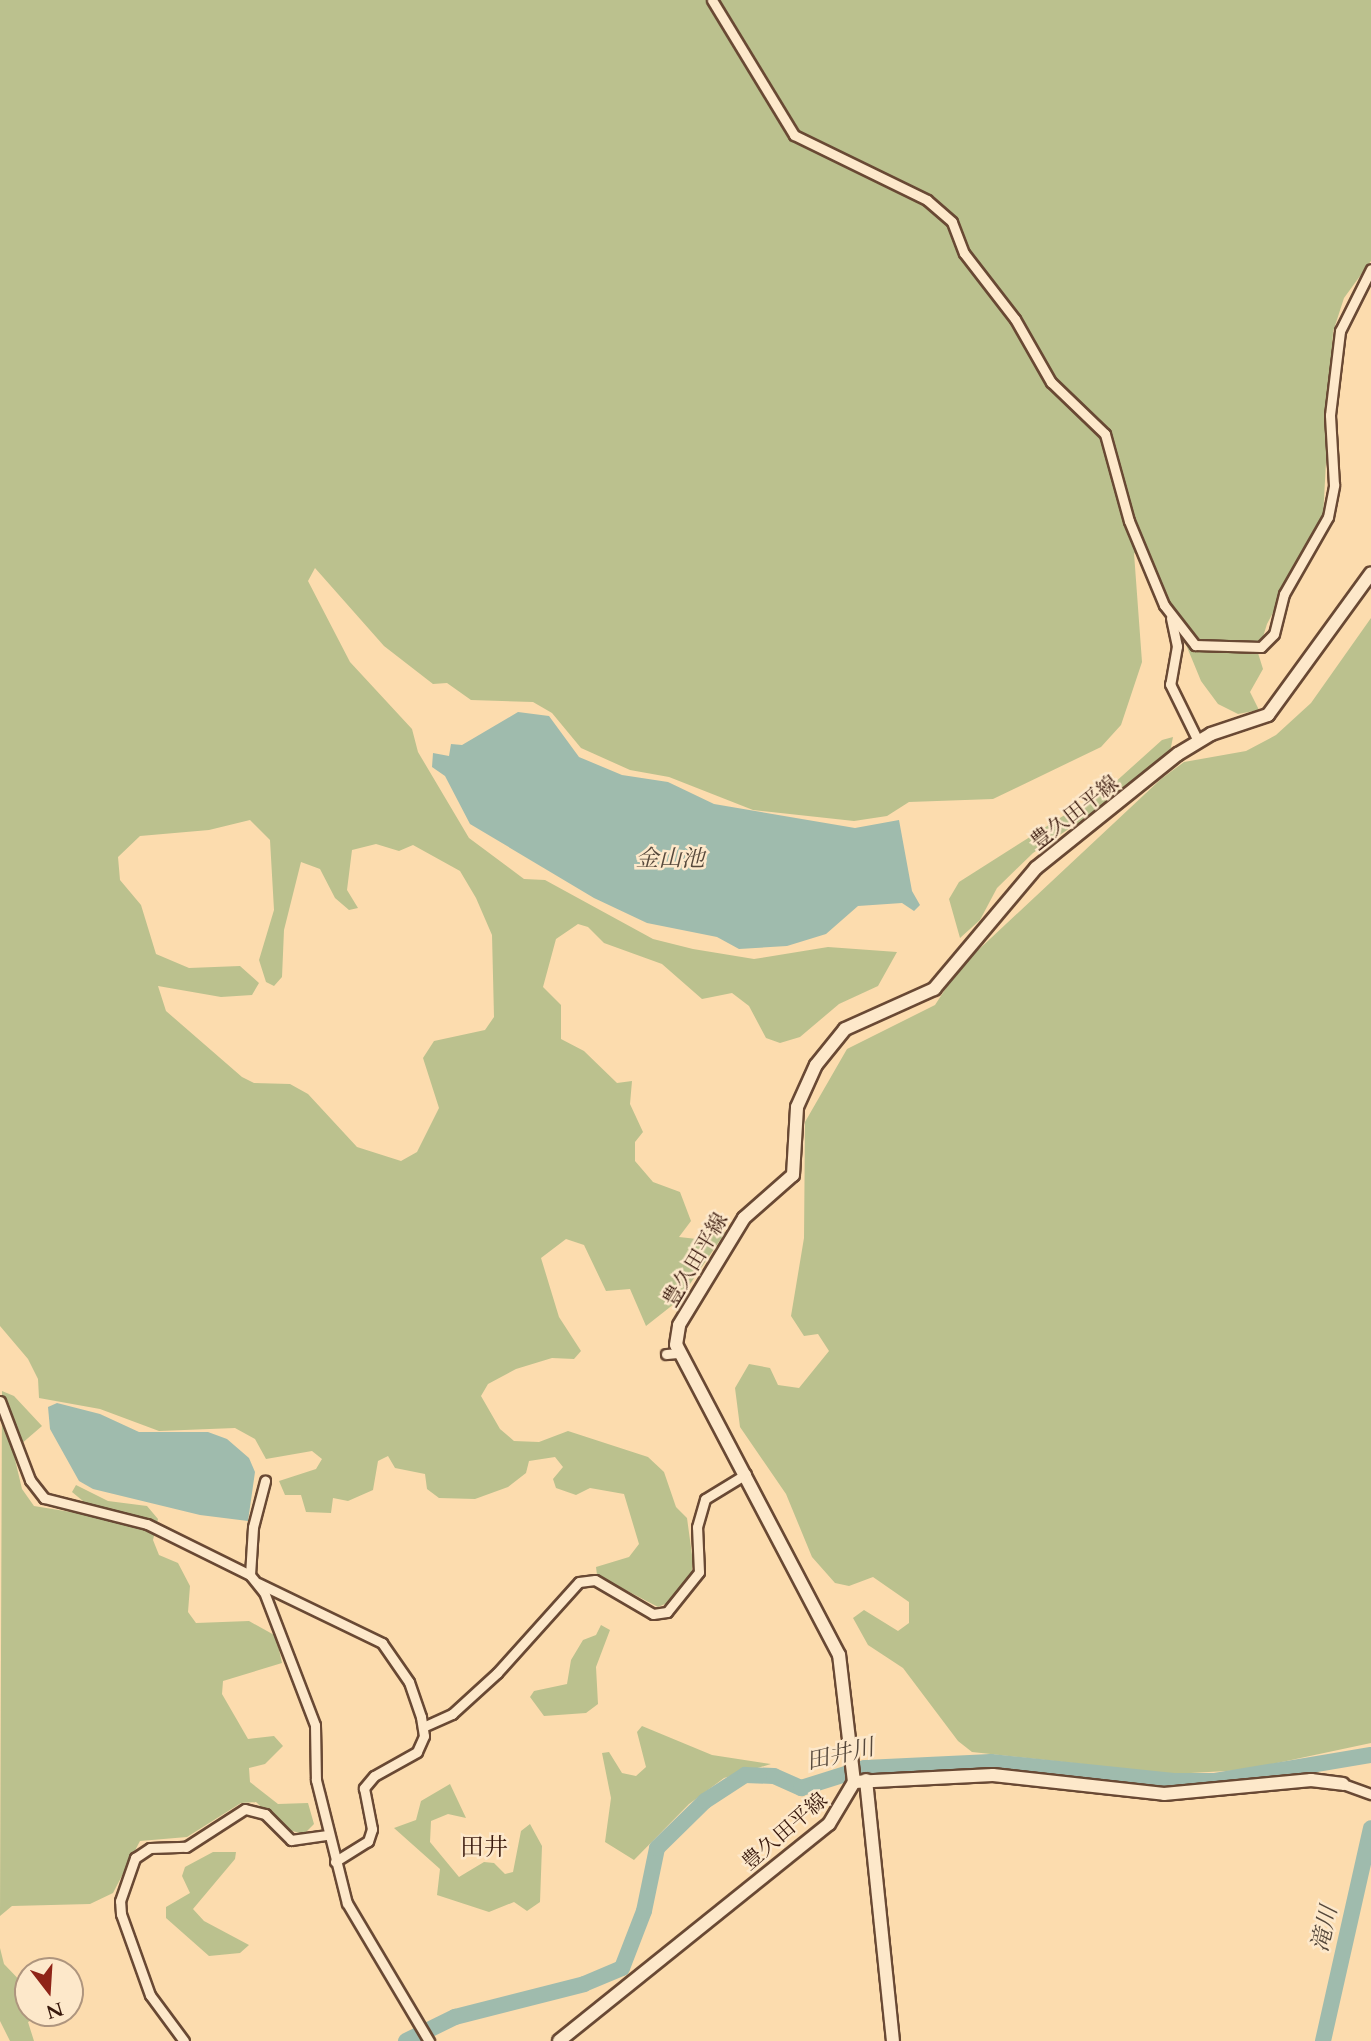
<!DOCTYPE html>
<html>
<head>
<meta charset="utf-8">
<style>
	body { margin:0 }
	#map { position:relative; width:1371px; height:2041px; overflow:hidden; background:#fcdcae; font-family:Cardo,"Noto Serif JP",serif }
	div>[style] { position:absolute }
	.green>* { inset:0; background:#bbc18e }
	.water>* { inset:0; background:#9fbbad }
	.river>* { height:16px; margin:-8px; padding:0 8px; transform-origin:8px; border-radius:8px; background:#9fbbad }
	.roads { filter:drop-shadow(2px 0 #694934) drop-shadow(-2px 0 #694934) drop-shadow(0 2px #694934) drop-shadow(0 -2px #694934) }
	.street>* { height:9px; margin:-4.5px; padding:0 4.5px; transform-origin:4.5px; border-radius:4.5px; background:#fde8ca }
	.secondary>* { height:12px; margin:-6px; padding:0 6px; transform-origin:6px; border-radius:6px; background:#fde8ca }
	span { translate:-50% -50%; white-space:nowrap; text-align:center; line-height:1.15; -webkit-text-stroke:5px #fde8ca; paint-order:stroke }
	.street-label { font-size:21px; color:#38180c }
	.water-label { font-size:23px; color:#57493c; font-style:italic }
	.quarter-label { font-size:24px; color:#38180c }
	.north { position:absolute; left:14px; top:1957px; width:70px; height:70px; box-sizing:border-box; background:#fde8ca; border:2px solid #ae957e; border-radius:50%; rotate:163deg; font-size:19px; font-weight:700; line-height:28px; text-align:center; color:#38180c }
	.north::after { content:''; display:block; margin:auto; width:24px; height:32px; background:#8f2418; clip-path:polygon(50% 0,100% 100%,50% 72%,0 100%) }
</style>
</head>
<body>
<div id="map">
	<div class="green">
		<i style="clip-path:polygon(evenodd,0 0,1371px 0,1371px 261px,1344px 298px,1333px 332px,1323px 518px,1267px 624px,1258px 653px,1263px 669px,1250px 692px,1259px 710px,1238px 714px,1218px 704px,1201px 681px,1152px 562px,1134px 553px,1142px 662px,1121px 725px,1101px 747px,993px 799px,909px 802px,887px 816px,854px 821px,753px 810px,669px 777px,630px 770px,581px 748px,552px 713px,533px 702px,471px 700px,447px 683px,433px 684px,384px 646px,315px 568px,308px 581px,350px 662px,412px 729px,418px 752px,469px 838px,524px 879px,545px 880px,653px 939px,693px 949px,754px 959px,828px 947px,897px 952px,878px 986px,839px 1004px,800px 1037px,780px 1043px,766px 1038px,749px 1006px,732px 993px,702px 999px,662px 964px,604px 943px,588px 927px,578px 924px,556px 939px,543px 987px,561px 1005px,561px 1039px,584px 1051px,617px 1083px,632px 1081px,630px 1104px,643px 1132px,635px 1142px,635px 1161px,653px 1182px,680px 1192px,691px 1221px,679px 1237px,697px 1239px,717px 1220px,725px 1233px,679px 1300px,646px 1326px,630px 1289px,606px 1291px,584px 1245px,566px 1239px,541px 1258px,559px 1317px,581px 1351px,574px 1359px,552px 1358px,516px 1369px,488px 1384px,481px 1396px,500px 1429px,514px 1441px,539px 1442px,568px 1431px,648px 1457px,664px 1472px,676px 1507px,687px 1518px,693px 1562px,691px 1576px,672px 1601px,658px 1607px,597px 1575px,596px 1567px,629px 1557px,639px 1544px,624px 1494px,590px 1488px,576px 1495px,556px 1488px,553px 1479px,563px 1467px,555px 1457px,529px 1461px,526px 1473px,508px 1487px,475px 1499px,439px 1498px,427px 1489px,425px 1474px,395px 1468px,388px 1456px,378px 1461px,373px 1490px,348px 1501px,333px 1498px,331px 1513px,306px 1512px,301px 1495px,285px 1495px,279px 1481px,316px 1469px,322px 1459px,312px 1451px,266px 1459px,255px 1439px,235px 1428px,159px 1431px,100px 1409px,39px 1398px,38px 1379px,28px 1359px,0 1326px,0 0,250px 820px,270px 840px,274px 910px,259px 960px,266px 982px,274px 986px,282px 977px,284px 930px,301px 862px,320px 869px,335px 898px,349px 910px,358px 908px,347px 890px,352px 850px,376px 844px,399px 851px,413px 845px,460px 871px,476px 898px,492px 935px,494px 1017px,485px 1030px,434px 1041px,423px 1058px,439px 1108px,417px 1152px,401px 1161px,357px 1147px,308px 1094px,290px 1084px,254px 1083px,242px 1077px,166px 1011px,158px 986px,221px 997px,252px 995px,259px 983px,240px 966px,189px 968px,156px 954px,141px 905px,120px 880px,118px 857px,140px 836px,209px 830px,250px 820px)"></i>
		<i style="clip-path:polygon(1371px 618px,1371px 1743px,1244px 1770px,1173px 1774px,972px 1752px,958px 1741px,903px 1668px,868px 1645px,853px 1618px,864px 1610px,898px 1631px,909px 1623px,909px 1602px,873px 1577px,849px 1586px,835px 1583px,812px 1557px,786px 1494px,740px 1427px,735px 1388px,749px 1364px,770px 1368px,778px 1385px,799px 1388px,829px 1351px,818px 1334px,804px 1336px,791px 1316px,804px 1238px,805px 1122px,847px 1049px,935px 1005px,959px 968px,1161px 779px,1184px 762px,1246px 751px,1276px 735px,1311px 703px)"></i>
		<i style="clip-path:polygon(1173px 737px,1170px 752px,1122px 793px,1033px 853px,997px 888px,980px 920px,960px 938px,949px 899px,959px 882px,1112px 785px,1162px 740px)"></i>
		<i style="clip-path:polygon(2px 1391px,14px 1396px,42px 1426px,13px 1451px,22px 1489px,34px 1506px,83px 1514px,83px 1501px,72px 1492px,76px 1485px,108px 1501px,147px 1506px,158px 1519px,153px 1540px,159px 1555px,178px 1563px,190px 1586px,188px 1612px,196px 1623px,249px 1621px,276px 1636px,282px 1663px,223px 1681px,222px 1694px,248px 1739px,274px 1736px,283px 1746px,265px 1764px,249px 1768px,250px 1782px,278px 1804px,308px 1803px,314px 1824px,304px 1834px,284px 1829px,256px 1802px,241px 1803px,187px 1837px,140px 1841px,113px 1893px,90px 1904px,12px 1906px,0 1916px)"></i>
		<i style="clip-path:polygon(601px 1625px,610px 1630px,596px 1667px,598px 1704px,586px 1713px,544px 1716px,530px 1697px,534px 1691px,567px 1684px,571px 1660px,583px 1640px,596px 1635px)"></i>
		<i style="clip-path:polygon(642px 1726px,712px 1755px,771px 1764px,724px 1778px,689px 1804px,634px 1860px,605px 1842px,611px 1798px,602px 1753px,609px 1752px,622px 1773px,636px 1776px,646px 1767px,637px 1732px)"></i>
		<i style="clip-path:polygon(450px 1784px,466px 1818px,448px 1814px,431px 1821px,430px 1842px,459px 1877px,484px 1862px,494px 1863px,505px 1874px,513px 1872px,521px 1831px,530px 1824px,542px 1846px,540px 1902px,527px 1911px,514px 1902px,489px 1912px,437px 1895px,440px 1869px,394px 1828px,416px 1820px,421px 1801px)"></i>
		<i style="clip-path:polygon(213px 1852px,236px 1852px,235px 1859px,193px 1909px,204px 1921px,249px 1945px,240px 1953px,209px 1956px,166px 1918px,166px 1907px,190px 1893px,182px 1876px,185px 1867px)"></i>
		<i style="clip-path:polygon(0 1948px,4px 1964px,28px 1989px,28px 2013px,46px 2013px,28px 2022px,34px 2041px,10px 2041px,0 2021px)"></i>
	</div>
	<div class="water">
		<i style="clip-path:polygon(518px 712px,549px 716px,579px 757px,622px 775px,668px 782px,714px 804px,855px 828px,899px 820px,912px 891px,920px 905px,914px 911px,902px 903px,858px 906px,826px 934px,787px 946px,739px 949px,717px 937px,647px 923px,594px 898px,470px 824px,445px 776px,432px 767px,433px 753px,449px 756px,451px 744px,462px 745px)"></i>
		<i style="clip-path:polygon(57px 1403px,100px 1414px,139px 1432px,208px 1432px,227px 1439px,249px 1458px,255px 1472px,248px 1521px,200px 1515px,93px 1489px,79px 1481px,50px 1429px,48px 1407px)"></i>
	</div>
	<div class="river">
		<i style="left:406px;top:2041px;width:55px;rotate:-26.1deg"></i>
		<i style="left:455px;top:2017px;width:133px;rotate:-14.3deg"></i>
		<i style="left:584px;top:1984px;width:41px;rotate:-22.8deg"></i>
		<i style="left:622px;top:1968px;width:61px;rotate:-68.9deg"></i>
		<i style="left:644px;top:1911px;width:64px;rotate:-78.3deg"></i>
		<i style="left:657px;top:1848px;width:67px;rotate:-44.4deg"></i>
		<i style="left:705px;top:1801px;width:48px;rotate:-33deg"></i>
		<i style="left:745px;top:1775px;width:29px;rotate:2deg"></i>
		<i style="left:774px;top:1776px;width:30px;rotate:24deg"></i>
		<i style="left:801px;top:1788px;width:67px;rotate:-17.4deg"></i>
		<i style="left:865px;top:1768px;width:126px;rotate:-2.7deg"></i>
		<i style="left:991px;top:1762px;width:186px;rotate:5.9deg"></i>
		<i style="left:1176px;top:1781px;width:39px"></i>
		<i style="left:1215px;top:1781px;width:158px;rotate:-9.5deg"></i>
		<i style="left:1323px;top:2041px;width:218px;rotate:-77.3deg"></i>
	</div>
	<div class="roads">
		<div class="street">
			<i style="left:712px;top:0;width:158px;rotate:58.7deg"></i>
			<i style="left:794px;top:135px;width:148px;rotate:26deg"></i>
			<i style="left:927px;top:200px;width:33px;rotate:41deg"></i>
			<i style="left:952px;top:222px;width:33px;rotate:69deg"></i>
			<i style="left:964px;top:253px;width:83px;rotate:52.3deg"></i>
			<i style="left:1015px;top:319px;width:73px;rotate:60.3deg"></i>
			<i style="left:1051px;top:382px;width:75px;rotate:43.9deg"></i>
			<i style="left:1105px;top:434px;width:90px;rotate:74.6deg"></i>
			<i style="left:1129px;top:521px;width:91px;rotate:67.4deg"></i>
			<i style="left:1164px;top:605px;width:51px;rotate:52.2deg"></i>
			<i style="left:1195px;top:645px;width:66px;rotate:1.7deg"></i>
			<i style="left:1261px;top:647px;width:18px;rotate:-45deg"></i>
			<i style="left:1274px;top:634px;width:41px;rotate:-76deg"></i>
			<i style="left:1284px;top:594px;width:89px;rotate:-60.3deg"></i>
			<i style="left:1328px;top:517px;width:33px;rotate:-79deg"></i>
			<i style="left:1334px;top:485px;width:70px;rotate:-93.3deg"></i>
			<i style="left:1330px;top:415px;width:85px;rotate:-83.2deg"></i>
			<i style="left:1340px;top:331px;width:69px;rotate:-63.4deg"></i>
			<i style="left:1171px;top:618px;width:29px;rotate:78deg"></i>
			<i style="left:1177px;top:646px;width:39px;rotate:100deg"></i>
			<i style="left:1170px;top:684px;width:64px;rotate:63.8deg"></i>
			<i style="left:666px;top:1354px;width:12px;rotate:-5deg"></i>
			<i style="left:0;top:1401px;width:85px;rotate:69.2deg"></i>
			<i style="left:30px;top:1480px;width:23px;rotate:52deg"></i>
			<i style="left:44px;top:1498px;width:106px;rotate:14.2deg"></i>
			<i style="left:147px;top:1524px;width:115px;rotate:26.3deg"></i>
			<i style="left:250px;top:1575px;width:22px;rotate:51deg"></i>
			<i style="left:264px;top:1592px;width:142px;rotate:69deg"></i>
			<i style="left:315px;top:1725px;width:55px;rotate:89deg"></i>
			<i style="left:316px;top:1780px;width:127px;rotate:75.9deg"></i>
			<i style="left:347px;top:1903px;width:161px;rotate:59.3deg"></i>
			<i style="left:250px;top:1575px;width:48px;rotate:-86.4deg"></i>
			<i style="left:253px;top:1527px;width:48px;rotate:-75.4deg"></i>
			<i style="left:258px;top:1583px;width:138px;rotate:25.8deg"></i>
			<i style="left:382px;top:1643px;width:47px;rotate:55.3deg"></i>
			<i style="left:409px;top:1682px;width:37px;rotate:71deg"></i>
			<i style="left:421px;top:1717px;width:19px;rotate:81deg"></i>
			<i style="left:424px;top:1736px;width:17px;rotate:114deg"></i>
			<i style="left:417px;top:1752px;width:49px;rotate:150.8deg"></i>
			<i style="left:374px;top:1776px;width:16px;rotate:130deg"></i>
			<i style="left:364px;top:1788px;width:42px;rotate:79deg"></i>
			<i style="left:372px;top:1829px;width:13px;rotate:108deg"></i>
			<i style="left:368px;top:1841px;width:39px;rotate:148deg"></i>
			<i style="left:423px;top:1727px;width:32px;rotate:-24deg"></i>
			<i style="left:452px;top:1714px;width:61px;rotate:-42.3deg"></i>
			<i style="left:497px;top:1673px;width:122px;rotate:-48deg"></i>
			<i style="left:579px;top:1582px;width:16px;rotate:-7deg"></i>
			<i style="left:595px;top:1580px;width:67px;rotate:30.4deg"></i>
			<i style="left:653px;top:1614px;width:14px;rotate:-8deg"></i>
			<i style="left:667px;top:1612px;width:51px;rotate:-51.3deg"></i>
			<i style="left:699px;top:1572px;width:45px;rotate:-92.5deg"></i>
			<i style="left:697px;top:1527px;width:29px;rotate:-74deg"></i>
			<i style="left:705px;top:1499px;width:48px;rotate:-31.4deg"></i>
			<i style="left:1343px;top:1784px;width:30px;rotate:20deg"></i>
			<i style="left:184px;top:2041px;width:57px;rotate:-126.5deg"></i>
			<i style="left:150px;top:1995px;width:86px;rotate:-109.7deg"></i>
			<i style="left:121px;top:1914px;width:13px;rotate:-94deg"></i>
			<i style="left:120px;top:1901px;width:46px;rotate:-70.8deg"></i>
			<i style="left:135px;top:1858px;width:18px;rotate:-34deg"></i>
			<i style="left:150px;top:1848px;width:36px;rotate:-2deg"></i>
			<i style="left:186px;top:1847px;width:70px;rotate:-32.8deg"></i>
			<i style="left:245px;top:1809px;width:21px;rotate:14deg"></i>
			<i style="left:265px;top:1814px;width:37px;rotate:45deg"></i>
			<i style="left:291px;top:1840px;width:35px;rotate:-8deg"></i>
		</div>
		<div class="secondary">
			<i style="left:866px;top:1780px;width:262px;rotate:84.1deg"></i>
			<i style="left:854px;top:1782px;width:139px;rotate:-2.9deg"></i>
			<i style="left:993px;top:1775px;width:172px;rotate:6.3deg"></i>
			<i style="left:1164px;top:1794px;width:148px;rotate:-5.4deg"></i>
			<i style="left:1311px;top:1780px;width:32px;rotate:7deg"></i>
			<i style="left:559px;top:2041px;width:346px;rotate:-38.8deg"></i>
			<i style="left:829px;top:1824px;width:49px;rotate:-59.2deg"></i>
			<i style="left:854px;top:1782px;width:128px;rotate:-96.7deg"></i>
			<i style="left:839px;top:1655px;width:350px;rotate:-117.7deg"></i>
			<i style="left:676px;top:1345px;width:20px;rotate:-81deg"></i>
			<i style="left:679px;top:1325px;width:125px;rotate:-58.7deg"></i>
			<i style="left:744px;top:1218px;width:65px;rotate:-41.3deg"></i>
			<i style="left:793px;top:1175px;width:68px;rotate:-86.6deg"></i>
			<i style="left:797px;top:1107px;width:46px;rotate:-65.7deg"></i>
			<i style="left:816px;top:1065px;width:46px;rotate:-51.1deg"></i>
			<i style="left:845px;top:1029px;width:98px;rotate:-24.2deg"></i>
			<i style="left:934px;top:989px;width:158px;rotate:-49.9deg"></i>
			<i style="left:1036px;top:868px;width:182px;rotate:-38.8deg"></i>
			<i style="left:1178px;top:754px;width:39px;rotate:-31deg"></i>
			<i style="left:1211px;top:734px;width:60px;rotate:-18.4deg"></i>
			<i style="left:1268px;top:715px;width:175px;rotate:-54deg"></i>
		</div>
	</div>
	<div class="street-label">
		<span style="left:1075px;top:813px;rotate:-38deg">豊久田平線</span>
		<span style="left:696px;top:1260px;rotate:-59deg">豊久田平線</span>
		<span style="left:785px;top:1832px;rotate:-41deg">豊久田平線</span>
	</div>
	<div class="water-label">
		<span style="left:670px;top:859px">金山池</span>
		<span style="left:840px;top:1755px;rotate:-13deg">田井川</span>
		<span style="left:1325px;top:1929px;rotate:-77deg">滝川</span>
	</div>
	<div class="quarter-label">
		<span style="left:484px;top:1848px">田井</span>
	</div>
	<div class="north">N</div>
</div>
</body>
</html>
